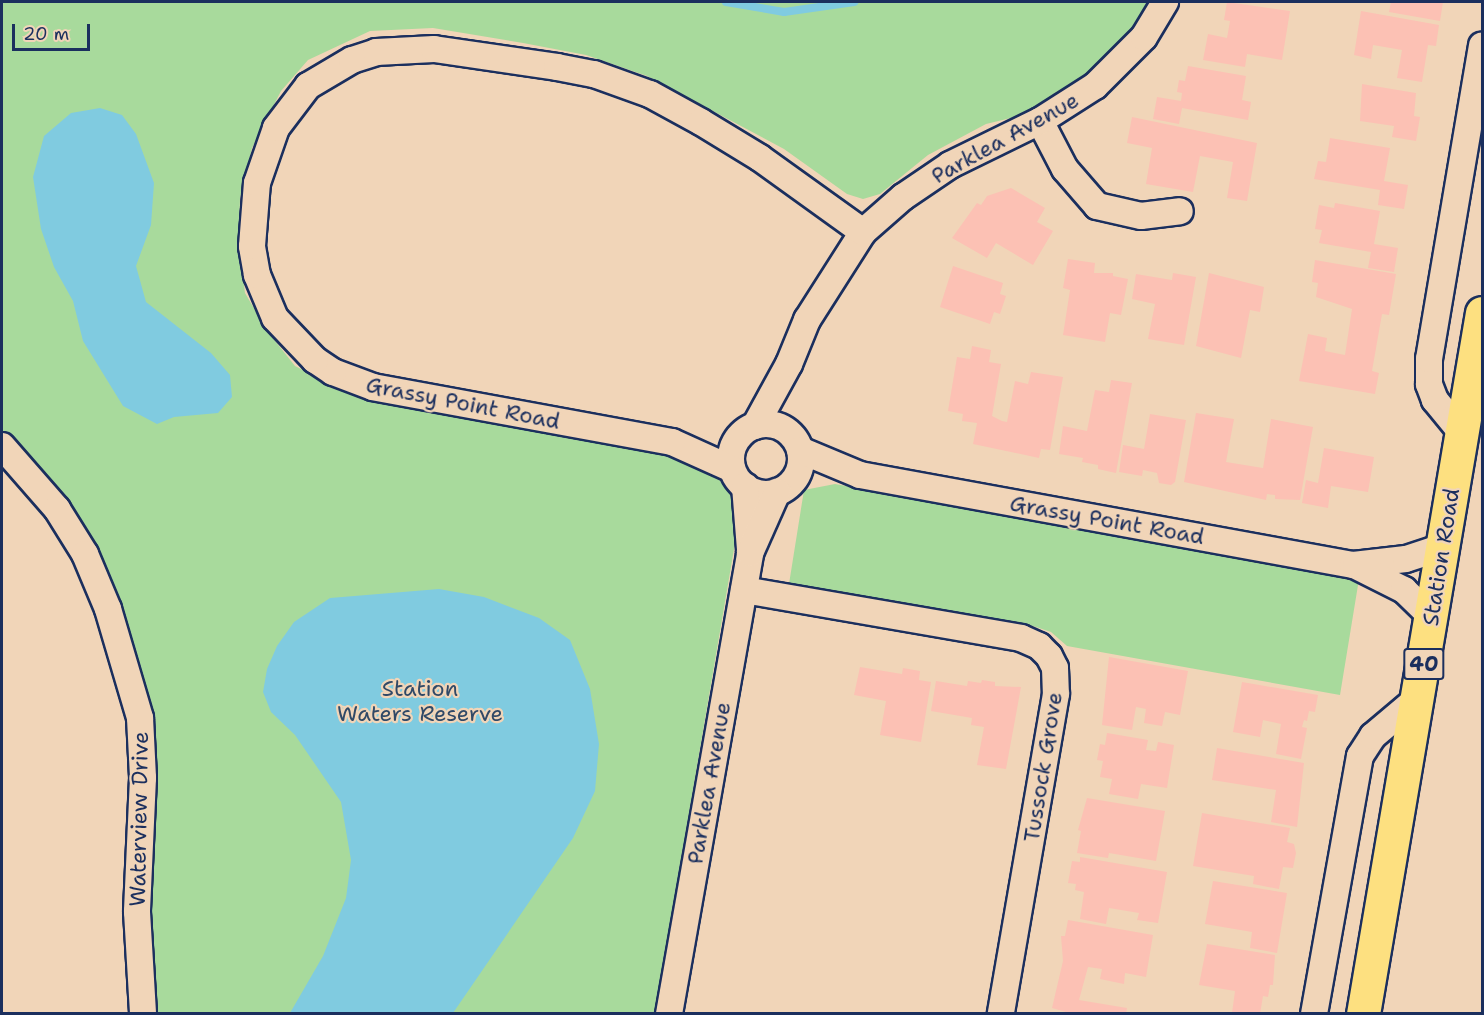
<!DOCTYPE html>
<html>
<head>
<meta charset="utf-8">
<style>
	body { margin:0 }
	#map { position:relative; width:1484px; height:1015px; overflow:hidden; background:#f1d5b8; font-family:"Shantell Sans",sans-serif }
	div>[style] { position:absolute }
	.green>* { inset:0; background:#a8da9c }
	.water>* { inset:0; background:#80cbe0 }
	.stream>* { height:8px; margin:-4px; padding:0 4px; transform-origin:4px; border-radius:4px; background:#80cbe0 }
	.building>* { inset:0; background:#fcc1b4 }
	.roads { filter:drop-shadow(2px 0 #1b2f5e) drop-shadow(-2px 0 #1b2f5e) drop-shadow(0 2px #1b2f5e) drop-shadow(0 -2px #1b2f5e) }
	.minor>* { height:26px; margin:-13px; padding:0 13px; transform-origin:13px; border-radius:13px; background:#f1d5b8 }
	.minor>.ring { margin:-13px; padding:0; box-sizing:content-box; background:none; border:26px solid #f1d5b8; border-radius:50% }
	.primary>* { height:33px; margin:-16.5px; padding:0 16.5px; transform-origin:16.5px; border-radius:16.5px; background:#fde080 }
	span { translate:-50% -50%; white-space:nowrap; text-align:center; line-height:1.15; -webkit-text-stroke:4.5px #f1d5b8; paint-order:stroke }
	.shield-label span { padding:2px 4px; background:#f1d5b8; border:2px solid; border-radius:4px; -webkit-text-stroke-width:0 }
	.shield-label { font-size:21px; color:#1b2f5e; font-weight:700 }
	.street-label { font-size:22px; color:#1b2f5e }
	.park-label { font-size:22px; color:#304967 }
	.frame { position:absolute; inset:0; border:3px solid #1b2f5e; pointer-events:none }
	.scale { position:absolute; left:12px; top:24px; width:78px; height:27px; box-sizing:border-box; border:3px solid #1b2f5e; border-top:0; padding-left:8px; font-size:18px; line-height:21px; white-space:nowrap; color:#1b2f5e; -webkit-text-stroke:4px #f1d5b8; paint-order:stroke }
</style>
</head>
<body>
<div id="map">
	<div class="green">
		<i style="clip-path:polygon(2px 2px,1154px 2px,1117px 52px,1081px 88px,1032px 113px,986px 124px,928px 155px,880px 194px,863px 199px,847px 194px,784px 149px,647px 76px,586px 55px,523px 43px,433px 28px,370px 31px,308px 60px,281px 91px,252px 148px,240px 198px,239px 244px,245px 293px,268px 332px,295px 366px,337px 387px,711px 457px,741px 508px,655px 1013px,155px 1013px,137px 725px,74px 547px,2px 440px)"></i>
		<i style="clip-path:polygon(835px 484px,1359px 579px,1340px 695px,1067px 646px,1051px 632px,1033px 626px,789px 584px,804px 490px)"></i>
	</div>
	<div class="water">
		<i style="clip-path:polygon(100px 108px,122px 115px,136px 134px,154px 183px,151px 225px,136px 266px,146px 302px,211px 353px,230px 375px,232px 397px,218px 413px,174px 417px,157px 424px,123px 406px,83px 341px,73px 301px,54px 267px,41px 229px,33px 177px,44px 136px,71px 113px)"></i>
		<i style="clip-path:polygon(439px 589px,484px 597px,539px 618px,570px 640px,590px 689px,599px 744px,595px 791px,573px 838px,453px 1013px,290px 1013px,323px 956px,346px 898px,351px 860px,341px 802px,295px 735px,271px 712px,263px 692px,267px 669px,277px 646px,294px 622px,330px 598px)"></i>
	</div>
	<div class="stream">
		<i style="left:726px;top:2px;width:59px;rotate:9.8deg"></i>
		<i style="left:784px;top:12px;width:71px;rotate:-8.1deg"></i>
	</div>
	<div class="building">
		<i style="clip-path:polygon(1227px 2px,1290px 11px,1282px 60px,1247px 54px,1245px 67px,1203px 60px,1208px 34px,1227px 38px,1230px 21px,1224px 20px)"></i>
		<i style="clip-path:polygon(1391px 2px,1443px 2px,1440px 21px,1389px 12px)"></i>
		<i style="clip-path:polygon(1361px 11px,1439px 25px,1436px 46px,1428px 45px,1422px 82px,1397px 78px,1402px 50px,1373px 45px,1371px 59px,1354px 55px)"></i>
		<i style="clip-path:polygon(1188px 66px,1246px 76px,1242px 100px,1251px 102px,1248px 120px,1182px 108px,1179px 124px,1153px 119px,1157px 97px,1181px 101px,1182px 93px,1177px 92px,1179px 80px,1185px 81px)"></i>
		<i style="clip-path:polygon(1362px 84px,1416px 93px,1414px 116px,1420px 117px,1416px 141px,1392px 137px,1394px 126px,1360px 121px)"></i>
		<i style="clip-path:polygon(1132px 117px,1257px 143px,1247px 201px,1227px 198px,1233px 162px,1200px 156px,1193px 192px,1146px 184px,1152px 148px,1127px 143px)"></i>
		<i style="clip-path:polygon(1330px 138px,1390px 148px,1384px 181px,1408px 185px,1404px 209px,1378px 205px,1380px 190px,1314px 179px,1318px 161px,1326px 162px)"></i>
		<i style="clip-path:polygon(1011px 188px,1045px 208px,1037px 222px,1053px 231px,1033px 265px,996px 243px,987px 258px,952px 238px,977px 203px,981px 205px,987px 196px)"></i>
		<i style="clip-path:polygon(1335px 203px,1380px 211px,1374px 244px,1398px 248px,1394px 272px,1368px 268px,1371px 252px,1319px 243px,1322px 230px,1315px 229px,1319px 205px,1334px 208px)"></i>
		<i style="clip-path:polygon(1068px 259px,1095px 263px,1094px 273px,1113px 273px,1113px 276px,1128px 279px,1121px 315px,1110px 313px,1105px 342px,1063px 335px,1070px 290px,1063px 288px)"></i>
		<i style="clip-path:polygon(1315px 260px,1396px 274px,1389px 315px,1382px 314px,1372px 371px,1379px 373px,1375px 394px,1299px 381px,1308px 334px,1327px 338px,1325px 351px,1345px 355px,1352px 309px,1316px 297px,1318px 283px,1312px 282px)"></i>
		<i style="clip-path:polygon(953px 266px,1003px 283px,1000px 294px,1006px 296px,1000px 314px,994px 312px,990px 324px,940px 307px)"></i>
		<i style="clip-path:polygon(1173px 273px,1196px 277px,1184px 345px,1148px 339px,1155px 304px,1132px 299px,1136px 274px,1172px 280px)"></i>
		<i style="clip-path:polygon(1209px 273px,1264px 287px,1260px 312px,1250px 310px,1241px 358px,1196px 346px)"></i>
		<i style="clip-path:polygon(972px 346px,991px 350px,989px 362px,1001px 364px,992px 416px,1002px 421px,1007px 422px,1015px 381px,1028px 384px,1031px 372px,1063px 377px,1050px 450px,1041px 449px,1039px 458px,973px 444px,977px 423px,962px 421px,963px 414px,948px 411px,957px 357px,970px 359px)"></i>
		<i style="clip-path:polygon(1111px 380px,1132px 383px,1116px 473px,1098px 469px,1098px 465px,1082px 462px,1083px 458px,1059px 454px,1063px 426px,1087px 431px,1095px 390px,1109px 392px)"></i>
		<i style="clip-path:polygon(1196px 413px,1234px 419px,1226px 462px,1263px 468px,1271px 419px,1313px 427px,1300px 500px,1275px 499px,1275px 495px,1267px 494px,1266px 500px,1184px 482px)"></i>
		<i style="clip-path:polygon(1150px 414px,1186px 420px,1175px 482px,1171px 485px,1159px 483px,1157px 473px,1143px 470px,1142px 476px,1119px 472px,1123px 445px,1144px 449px)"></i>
		<i style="clip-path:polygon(1324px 448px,1374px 457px,1368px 492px,1331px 486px,1328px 508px,1302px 503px,1306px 480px,1318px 483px)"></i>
		<i style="clip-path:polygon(1109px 657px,1188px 671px,1180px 715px,1165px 712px,1162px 726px,1144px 723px,1146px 709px,1136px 707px,1132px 730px,1102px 725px)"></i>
		<i style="clip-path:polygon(860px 667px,902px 674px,903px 668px,920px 671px,919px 680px,931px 682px,921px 742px,880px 735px,886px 701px,854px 695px)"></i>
		<i style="clip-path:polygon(982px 680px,995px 682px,995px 686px,1021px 687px,1006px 769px,977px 765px,984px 727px,971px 725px,972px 718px,931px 711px,936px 681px,967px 686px,968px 681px,981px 683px)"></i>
		<i style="clip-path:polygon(1242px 682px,1318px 695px,1315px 712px,1309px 711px,1307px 721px,1304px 720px,1302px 727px,1307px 728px,1301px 759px,1276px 754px,1281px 724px,1263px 720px,1260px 737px,1233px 732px)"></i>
		<i style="clip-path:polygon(1107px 733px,1148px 740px,1146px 750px,1156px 751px,1158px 742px,1174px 745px,1167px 788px,1141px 784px,1138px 799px,1109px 794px,1112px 779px,1100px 777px,1103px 761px,1097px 760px,1100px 744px,1105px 745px)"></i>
		<i style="clip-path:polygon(1217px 748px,1304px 763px,1297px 827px,1271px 822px,1276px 790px,1212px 780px)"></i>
		<i style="clip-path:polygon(1087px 798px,1165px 811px,1156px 861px,1109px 853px,1108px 858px,1077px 853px,1081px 831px,1078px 830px)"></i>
		<i style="clip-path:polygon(1202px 813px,1290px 828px,1287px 842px,1294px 844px,1296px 853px,1293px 868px,1283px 867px,1279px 889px,1253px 884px,1254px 876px,1193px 866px)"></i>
		<i style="clip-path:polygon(1080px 857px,1167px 872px,1158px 923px,1137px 920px,1139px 913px,1109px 908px,1106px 924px,1080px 919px,1084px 892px,1075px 890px,1076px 884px,1068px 883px,1072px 861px,1080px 862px)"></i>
		<i style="clip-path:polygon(1213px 881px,1287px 893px,1277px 953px,1250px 948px,1252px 932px,1205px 924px)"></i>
		<i style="clip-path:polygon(1068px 920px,1153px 935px,1146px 977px,1125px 973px,1124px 984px,1100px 979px,1102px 969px,1088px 967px,1079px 1000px,1127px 1008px,1126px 1014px,1073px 1014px,1052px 1008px,1063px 961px,1061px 936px,1065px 936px)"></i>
		<i style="clip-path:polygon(1207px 944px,1275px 955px,1273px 985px,1270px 985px,1268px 997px,1263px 996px,1260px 1014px,1232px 1013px,1235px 991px,1199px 985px)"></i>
	</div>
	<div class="roads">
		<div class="minor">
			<i style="left:1040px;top:121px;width:54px;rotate:62.5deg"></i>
			<i style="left:1065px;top:169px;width:49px;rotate:49.1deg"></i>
			<i style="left:1097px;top:206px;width:45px;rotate:12.8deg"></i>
			<i style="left:1141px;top:216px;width:39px;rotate:-7deg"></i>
			<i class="ring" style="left:731px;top:424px;width:44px;height:44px"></i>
			<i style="left:755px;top:426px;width:71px;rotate:-61.3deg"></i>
			<i style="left:789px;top:364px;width:48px;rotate:-67.8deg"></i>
			<i style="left:807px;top:320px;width:104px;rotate:-57.5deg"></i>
			<i style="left:863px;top:232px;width:53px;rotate:-41.2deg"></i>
			<i style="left:903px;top:197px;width:57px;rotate:-34.2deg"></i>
			<i style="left:950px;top:165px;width:100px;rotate:-26.1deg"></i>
			<i style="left:1040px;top:121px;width:65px;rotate:-32.5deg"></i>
			<i style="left:1095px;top:86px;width:69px;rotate:-45deg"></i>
			<i style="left:1144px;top:37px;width:41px;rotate:-59deg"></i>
			<i style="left:1462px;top:433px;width:43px;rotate:-129.3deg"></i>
			<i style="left:1435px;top:400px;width:17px;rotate:-111deg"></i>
			<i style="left:1429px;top:384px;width:25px;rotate:-90deg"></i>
			<i style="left:1429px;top:359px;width:318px;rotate:-80.4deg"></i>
			<i style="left:2px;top:446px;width:84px;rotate:48.9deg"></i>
			<i style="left:57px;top:509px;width:53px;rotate:58.1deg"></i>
			<i style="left:85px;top:554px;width:60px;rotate:67.3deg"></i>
			<i style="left:108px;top:609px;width:114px;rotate:73.6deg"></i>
			<i style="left:140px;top:718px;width:60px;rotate:87.1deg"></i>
			<i style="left:143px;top:778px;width:134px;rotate:92.6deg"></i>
			<i style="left:137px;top:912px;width:102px;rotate:86.6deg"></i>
			<i style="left:800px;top:450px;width:65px;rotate:22.6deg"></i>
			<i style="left:860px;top:475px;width:501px;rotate:10.35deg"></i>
			<i style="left:1353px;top:565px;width:53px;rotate:-6.5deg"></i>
			<i style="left:1406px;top:559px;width:39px;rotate:-18deg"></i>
			<i style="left:732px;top:469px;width:66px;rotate:-155.8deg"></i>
			<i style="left:672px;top:442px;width:304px;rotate:-169.6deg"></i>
			<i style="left:373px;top:387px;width:43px;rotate:-159.4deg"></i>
			<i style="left:333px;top:372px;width:22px;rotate:-146deg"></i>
			<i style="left:315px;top:360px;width:58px;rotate:-133.6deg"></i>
			<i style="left:275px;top:318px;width:47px;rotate:-112.7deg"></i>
			<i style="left:257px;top:275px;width:29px;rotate:-100deg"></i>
			<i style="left:252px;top:246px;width:63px;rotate:-85.5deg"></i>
			<i style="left:257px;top:183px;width:58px;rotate:-70.9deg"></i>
			<i style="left:276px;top:128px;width:53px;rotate:-52.7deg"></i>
			<i style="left:308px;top:86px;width:51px;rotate:-30.6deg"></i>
			<i style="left:352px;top:60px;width:25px;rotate:-18deg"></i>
			<i style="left:376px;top:52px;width:58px;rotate:-3deg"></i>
			<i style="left:434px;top:49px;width:124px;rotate:8.3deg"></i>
			<i style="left:557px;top:67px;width:38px;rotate:11deg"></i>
			<i style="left:594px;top:74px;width:59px;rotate:19.7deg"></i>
			<i style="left:650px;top:94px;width:58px;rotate:28.8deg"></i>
			<i style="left:701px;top:122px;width:69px;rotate:31.4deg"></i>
			<i style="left:760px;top:158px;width:127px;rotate:35.7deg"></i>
			<i style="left:745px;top:486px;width:64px;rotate:85.5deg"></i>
			<i style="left:1356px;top:566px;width:54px;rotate:26.6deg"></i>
			<i style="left:1404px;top:590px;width:39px;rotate:44deg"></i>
			<i style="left:744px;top:590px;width:281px;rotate:9.8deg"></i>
			<i style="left:1021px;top:638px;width:20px;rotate:24deg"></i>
			<i style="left:1039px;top:646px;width:14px;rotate:45deg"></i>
			<i style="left:1049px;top:656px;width:13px;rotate:63deg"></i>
			<i style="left:1055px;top:668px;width:26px;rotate:88deg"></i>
			<i style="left:1056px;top:694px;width:325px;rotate:99.8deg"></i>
			<i style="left:669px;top:1014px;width:468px;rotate:-80deg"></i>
			<i style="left:750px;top:553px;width:67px;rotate:-66.1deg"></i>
			<i style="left:1314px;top:1014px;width:262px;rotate:-79.9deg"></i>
			<i style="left:1360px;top:756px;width:24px;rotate:-57deg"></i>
			<i style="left:1373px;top:736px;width:59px;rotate:-40.2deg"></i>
		</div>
		<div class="primary">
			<i style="left:1363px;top:1014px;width:711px;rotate:-80.37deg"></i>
		</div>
	</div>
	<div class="shield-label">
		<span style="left:1424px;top:664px">40</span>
	</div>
	<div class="street-label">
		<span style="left:1005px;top:138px;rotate:-29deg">Parklea Avenue</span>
		<span style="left:463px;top:403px;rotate:11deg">Grassy Point Road</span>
		<span style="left:1107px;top:520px;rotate:10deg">Grassy Point Road</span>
		<span style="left:1441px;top:557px;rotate:-81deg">Station Road</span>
		<span style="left:1043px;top:767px;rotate:-81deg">Tussock Grove</span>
		<span style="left:709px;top:783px;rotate:-80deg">Parklea Avenue</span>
		<span style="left:139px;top:819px;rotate:-89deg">Waterview Drive</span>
	</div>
	<div class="park-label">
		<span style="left:420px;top:701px">Station<br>Waters Reserve</span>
	</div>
	<div class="frame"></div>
	<div class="scale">20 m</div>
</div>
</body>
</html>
